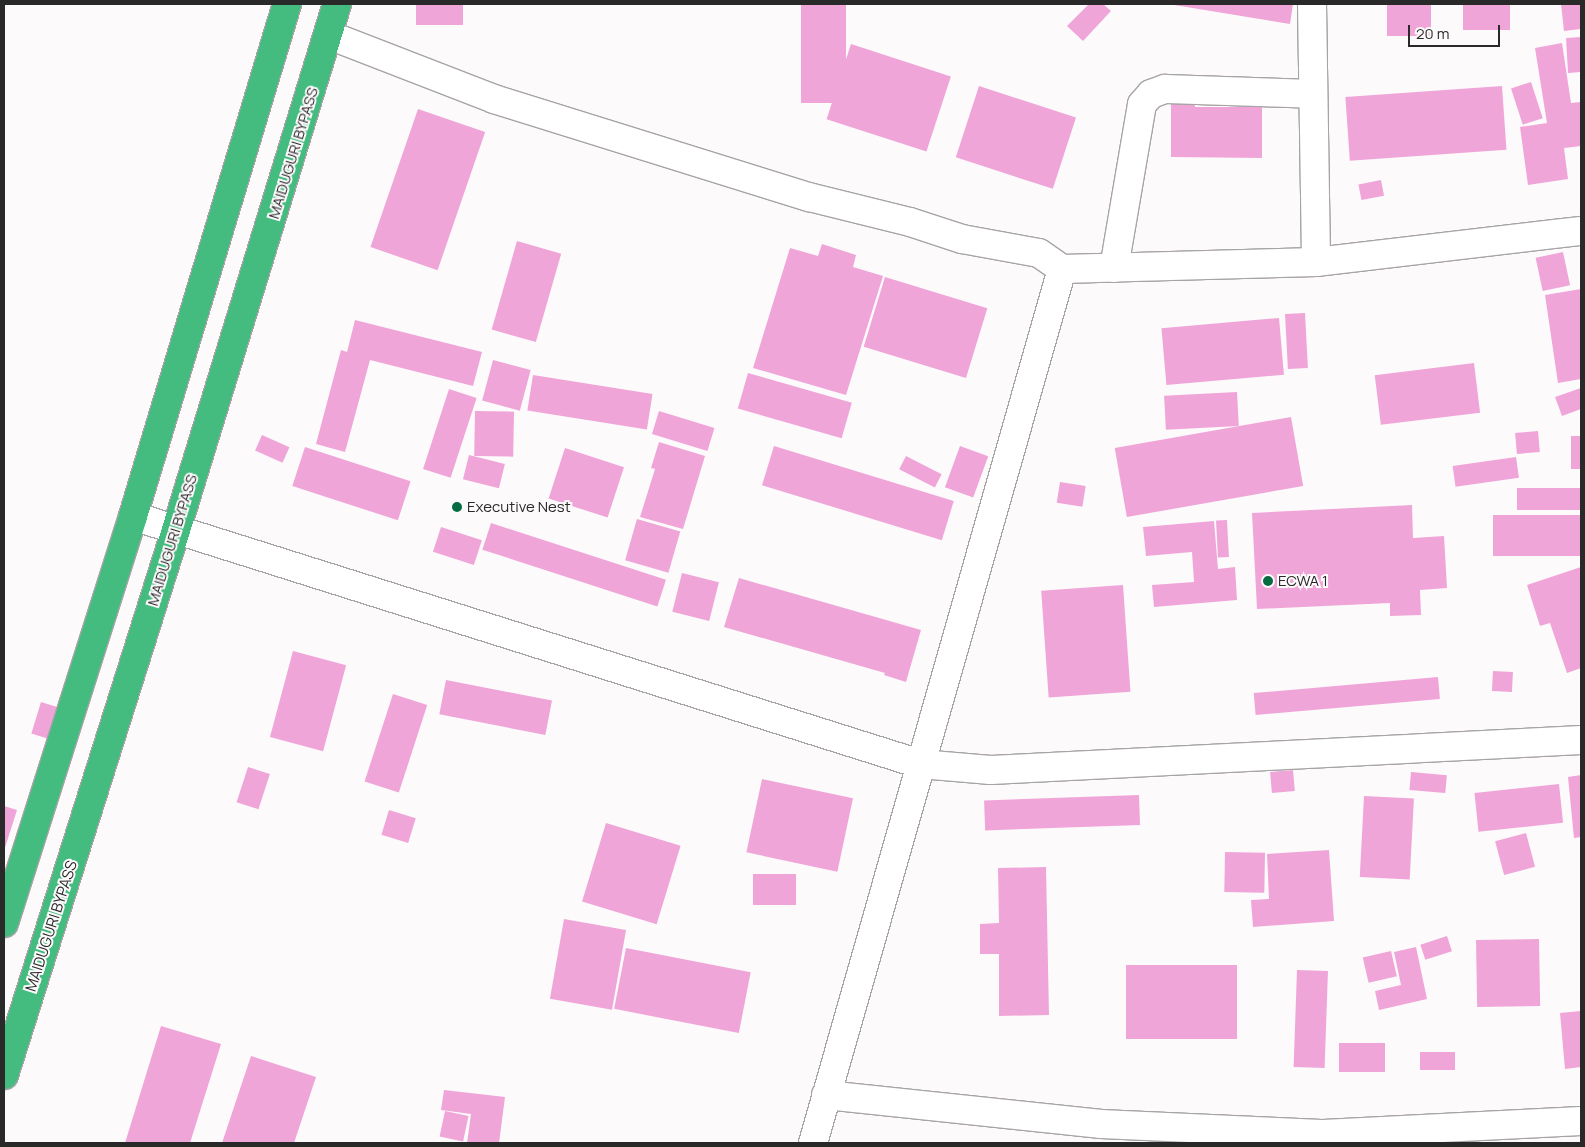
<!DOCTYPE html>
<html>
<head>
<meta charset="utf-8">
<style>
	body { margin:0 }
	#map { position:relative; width:1585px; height:1147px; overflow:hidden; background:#fdfafc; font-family:Manrope,sans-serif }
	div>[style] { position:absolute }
	.building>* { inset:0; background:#f0a5d8; transform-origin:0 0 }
	.roads { filter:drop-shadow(1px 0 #a7a4a6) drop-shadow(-1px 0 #a7a4a6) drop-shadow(0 1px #a7a4a6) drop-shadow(0 -1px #a7a4a6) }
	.minor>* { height:28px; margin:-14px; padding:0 14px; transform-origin:14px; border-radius:14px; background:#fff }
	.highway>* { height:28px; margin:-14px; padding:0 14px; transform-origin:14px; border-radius:14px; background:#44bc80 }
	.dots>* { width:14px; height:14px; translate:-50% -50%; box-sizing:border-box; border:2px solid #fdfafc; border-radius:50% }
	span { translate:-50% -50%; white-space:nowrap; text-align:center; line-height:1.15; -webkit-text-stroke:4px #fdfafc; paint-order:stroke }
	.street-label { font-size:15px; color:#2a2929 }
	.poi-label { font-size:15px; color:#2a2929 }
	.left { translate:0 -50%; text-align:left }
	.frame { position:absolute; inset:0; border:5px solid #2a2929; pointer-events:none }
	.scale { position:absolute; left:1408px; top:25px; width:92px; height:22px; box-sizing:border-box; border:2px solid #2a2929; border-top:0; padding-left:6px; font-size:15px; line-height:18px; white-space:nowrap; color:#2a2929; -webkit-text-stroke:4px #fdfafc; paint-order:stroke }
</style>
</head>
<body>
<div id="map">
	<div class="building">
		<i style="left:416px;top:4px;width:47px;height:21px"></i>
		<i style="left:801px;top:4px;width:45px;height:99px"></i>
		<i style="clip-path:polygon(1089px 4px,1103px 4px,1111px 11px,1083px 41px,1067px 26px)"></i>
		<i style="clip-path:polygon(1168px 4px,1293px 4px,1290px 24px)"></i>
		<i style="left:1387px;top:4px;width:44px;height:32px"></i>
		<i style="left:1463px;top:4px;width:47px;height:26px"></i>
		<i style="clip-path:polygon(1561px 4px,1581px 4px,1581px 29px,1564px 31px)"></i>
		<i style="clip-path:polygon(1581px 37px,1581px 72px,1568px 73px,1566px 38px)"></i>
		<i style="clip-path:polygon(1562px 43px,1571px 103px,1581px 102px,1581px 146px,1564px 148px,1568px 179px,1528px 185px,1520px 127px,1547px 123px,1535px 48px)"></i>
		<i style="left:851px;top:44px;width:105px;height:79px;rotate:18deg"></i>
		<i style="left:1531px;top:82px;width:38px;height:21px;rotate:72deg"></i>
		<i style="left:979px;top:86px;width:102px;height:75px;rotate:18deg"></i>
		<i style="left:1502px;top:86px;width:64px;height:157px;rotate:86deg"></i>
		<i style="clip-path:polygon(1171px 100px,1195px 100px,1195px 107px,1262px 107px,1262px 158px,1171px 157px)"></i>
		<i style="left:418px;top:109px;width:71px;height:146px;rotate:19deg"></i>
		<i style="left:1381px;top:180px;width:16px;height:23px;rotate:79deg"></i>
		<i style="left:517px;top:241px;width:46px;height:92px;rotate:16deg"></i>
		<i style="clip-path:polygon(822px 244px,856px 255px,853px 267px,883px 276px,846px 395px,753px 368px,790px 248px,818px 256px)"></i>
		<i style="left:1563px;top:252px;width:34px;height:28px;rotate:78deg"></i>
		<i style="left:885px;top:277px;width:107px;height:73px;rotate:17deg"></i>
		<i style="clip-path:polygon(1581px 289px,1581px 379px,1558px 383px,1545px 295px)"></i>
		<i style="left:1305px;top:313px;width:55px;height:20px;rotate:87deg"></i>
		<i style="left:1279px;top:318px;width:57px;height:118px;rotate:85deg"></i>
		<i style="clip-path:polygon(355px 320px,482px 352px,473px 386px,370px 360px,345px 452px,316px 444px,341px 350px,347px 352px)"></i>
		<i style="left:493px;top:360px;width:39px;height:42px;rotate:15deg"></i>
		<i style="left:1474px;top:363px;width:50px;height:100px;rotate:83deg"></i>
		<i style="left:748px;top:373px;width:108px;height:37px;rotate:16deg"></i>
		<i style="left:533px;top:375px;width:121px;height:36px;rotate:9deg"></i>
		<i style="clip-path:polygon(1581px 388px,1581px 409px,1562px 416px,1555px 397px)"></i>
		<i style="left:449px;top:389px;width:29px;height:84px;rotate:18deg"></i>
		<i style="left:1237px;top:392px;width:34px;height:73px;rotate:87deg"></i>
		<i style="left:475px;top:411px;width:39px;height:45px;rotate:1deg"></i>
		<i style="left:659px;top:411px;width:58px;height:24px;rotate:17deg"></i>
		<i style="left:1291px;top:417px;width:70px;height:179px;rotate:80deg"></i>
		<i style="left:1538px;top:431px;width:21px;height:23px;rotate:85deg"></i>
		<i style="left:262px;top:435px;width:30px;height:17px;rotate:24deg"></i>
		<i style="left:1571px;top:436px;width:10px;height:33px"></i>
		<i style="clip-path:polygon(659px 442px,705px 456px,683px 529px,640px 517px,655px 469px,651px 468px)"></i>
		<i style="left:774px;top:446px;width:188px;height:41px;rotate:17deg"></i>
		<i style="left:960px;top:446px;width:30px;height:44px;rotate:20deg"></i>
		<i style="left:305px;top:447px;width:111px;height:41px;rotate:18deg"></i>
		<i style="left:565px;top:448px;width:62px;height:53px;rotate:18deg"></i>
		<i style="left:469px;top:455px;width:37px;height:25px;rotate:14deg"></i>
		<i style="left:906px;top:456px;width:40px;height:15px;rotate:27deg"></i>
		<i style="left:1516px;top:457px;width:21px;height:64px;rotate:82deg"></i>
		<i style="left:1060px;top:482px;width:26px;height:21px;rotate:9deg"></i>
		<i style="left:1581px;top:488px;width:22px;height:64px;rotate:90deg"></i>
		<i style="clip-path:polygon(1412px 505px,1413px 538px,1444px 536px,1447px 588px,1420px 590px,1421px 615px,1390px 616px,1390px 603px,1257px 609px,1252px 513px)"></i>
		<i style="left:1581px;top:515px;width:41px;height:88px;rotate:90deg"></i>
		<i style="left:637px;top:519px;width:45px;height:43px;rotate:16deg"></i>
		<i style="left:1227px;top:520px;width:37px;height:11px;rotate:87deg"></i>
		<i style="clip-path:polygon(1214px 521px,1218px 569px,1235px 567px,1237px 600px,1154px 607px,1152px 585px,1194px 582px,1192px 552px,1146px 556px,1143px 527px)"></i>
		<i style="left:491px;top:523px;width:184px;height:28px;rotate:18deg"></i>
		<i style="left:441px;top:527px;width:43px;height:26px;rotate:18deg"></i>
		<i style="clip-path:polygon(1581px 567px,1581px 668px,1567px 673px,1550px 623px,1540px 626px,1527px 585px)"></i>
		<i style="left:682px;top:573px;width:38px;height:40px;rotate:14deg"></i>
		<i style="clip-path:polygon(739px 578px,921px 630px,906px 682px,884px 675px,885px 673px,724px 627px)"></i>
		<i style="left:1123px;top:585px;width:107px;height:82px;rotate:86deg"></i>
		<i style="left:293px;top:651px;width:55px;height:89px;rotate:15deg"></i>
		<i style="left:1493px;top:671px;width:20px;height:20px;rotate:3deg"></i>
		<i style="left:1438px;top:677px;width:22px;height:185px;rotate:85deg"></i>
		<i style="left:446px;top:680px;width:108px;height:35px;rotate:11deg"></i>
		<i style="left:393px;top:694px;width:36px;height:92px;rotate:18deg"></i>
		<i style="left:41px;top:702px;width:21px;height:33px;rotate:17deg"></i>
		<i style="left:248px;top:767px;width:23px;height:37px;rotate:18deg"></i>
		<i style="left:1293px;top:770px;width:21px;height:23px;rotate:85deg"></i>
		<i style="left:1411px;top:772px;width:36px;height:18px;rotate:5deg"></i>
		<i style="clip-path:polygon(1581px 775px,1581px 837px,1574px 838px,1568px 777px)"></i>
		<i style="left:762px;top:779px;width:93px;height:75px;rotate:12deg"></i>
		<i style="left:1559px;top:784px;width:39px;height:85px;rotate:84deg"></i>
		<i style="left:1139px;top:795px;width:30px;height:155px;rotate:88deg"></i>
		<i style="left:1364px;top:796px;width:50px;height:81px;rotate:3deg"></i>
		<i style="clip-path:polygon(4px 806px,17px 810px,4px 851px)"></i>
		<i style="left:389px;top:810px;width:28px;height:26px;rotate:17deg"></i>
		<i style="left:606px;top:823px;width:78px;height:82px;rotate:17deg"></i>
		<i style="left:1526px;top:833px;width:35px;height:32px;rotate:75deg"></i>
		<i style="clip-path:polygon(1329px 850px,1334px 921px,1253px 927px,1251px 900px,1269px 899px,1267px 854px)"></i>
		<i style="left:1225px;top:852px;width:40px;height:40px;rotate:1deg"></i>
		<i style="clip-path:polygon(1046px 867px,1049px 1015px,999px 1016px,999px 954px,980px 954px,980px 924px,999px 923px,998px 868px)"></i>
		<i style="left:796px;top:874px;width:31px;height:43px;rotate:90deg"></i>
		<i style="left:564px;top:919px;width:63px;height:81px;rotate:10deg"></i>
		<i style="left:1447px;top:936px;width:16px;height:28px;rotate:72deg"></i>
		<i style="left:1539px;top:939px;width:67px;height:63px;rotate:89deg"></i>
		<i style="clip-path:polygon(1416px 947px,1427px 999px,1379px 1010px,1375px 991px,1401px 985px,1394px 952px)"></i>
		<i style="left:626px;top:948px;width:127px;height:62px;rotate:11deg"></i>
		<i style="left:1391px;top:951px;width:26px;height:29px;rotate:77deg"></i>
		<i style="left:1126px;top:965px;width:111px;height:74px"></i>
		<i style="left:1297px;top:970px;width:31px;height:97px;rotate:2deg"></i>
		<i style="clip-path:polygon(1581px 1011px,1581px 1067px,1565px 1069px,1560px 1013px)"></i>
		<i style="clip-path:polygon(161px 1026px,221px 1044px,190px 1143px,125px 1143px)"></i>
		<i style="left:1339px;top:1043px;width:46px;height:29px"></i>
		<i style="left:1420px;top:1052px;width:35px;height:18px"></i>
		<i style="clip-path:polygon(251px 1056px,316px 1077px,294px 1143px,222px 1143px)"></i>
		<i style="clip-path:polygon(444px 1090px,505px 1097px,499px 1143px,467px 1143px,471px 1114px,441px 1110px)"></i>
		<i style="left:445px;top:1111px;width:24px;height:26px;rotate:12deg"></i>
	</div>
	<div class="roads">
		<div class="minor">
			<i style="left:1312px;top:4px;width:258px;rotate:89.1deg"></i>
			<i style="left:329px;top:35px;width:177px;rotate:21.2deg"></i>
			<i style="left:494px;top:99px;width:330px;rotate:17.3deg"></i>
			<i style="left:809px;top:197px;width:104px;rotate:13.9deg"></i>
			<i style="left:910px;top:222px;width:55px;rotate:18.1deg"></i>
			<i style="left:962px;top:239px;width:78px;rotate:10.3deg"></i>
			<i style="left:1039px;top:253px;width:28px;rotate:35deg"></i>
			<i style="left:1062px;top:269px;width:254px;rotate:-1.6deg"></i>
			<i style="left:1316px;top:262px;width:267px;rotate:-6.7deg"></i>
			<i style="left:1114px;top:268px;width:166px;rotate:-80.3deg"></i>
			<i style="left:1142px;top:104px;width:13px;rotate:-48deg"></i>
			<i style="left:1151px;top:94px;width:15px;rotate:-20deg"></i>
			<i style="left:1165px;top:89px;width:148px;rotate:1.9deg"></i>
			<i style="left:133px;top:516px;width:825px;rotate:17.49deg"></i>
			<i style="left:920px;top:764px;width:71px;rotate:4.8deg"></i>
			<i style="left:991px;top:770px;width:591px;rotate:-2.91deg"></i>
			<i style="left:826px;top:1095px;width:277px;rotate:6deg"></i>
			<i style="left:1101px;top:1124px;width:222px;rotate:2.6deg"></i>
			<i style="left:1323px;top:1134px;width:258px;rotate:-2.9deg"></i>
			<i style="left:813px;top:1143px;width:909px;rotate:-74.1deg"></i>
		</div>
		<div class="highway">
			<i style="left:4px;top:923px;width:427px;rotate:-72.4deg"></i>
			<i style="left:133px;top:516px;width:535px;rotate:-73.26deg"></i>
			<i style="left:4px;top:1075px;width:571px;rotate:-72.48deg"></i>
			<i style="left:176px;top:530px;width:550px;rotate:-72.98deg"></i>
		</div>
	</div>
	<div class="dots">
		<i style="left:457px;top:507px;background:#056b41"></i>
		<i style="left:1268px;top:581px;background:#056b41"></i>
	</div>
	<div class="street-label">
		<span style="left:293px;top:153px;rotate:-73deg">MAIDUGURI BYPASS</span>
		<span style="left:172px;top:540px;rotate:-73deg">MAIDUGURI BYPASS</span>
		<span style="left:51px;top:926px;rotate:-72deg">MAIDUGURI BYPASS</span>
	</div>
	<div class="poi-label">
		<span class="left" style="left:467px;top:507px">Executive Nest</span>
		<span class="left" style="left:1278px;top:581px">ECWA 1</span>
	</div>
	<div class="frame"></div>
	<div class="scale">20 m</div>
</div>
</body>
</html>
